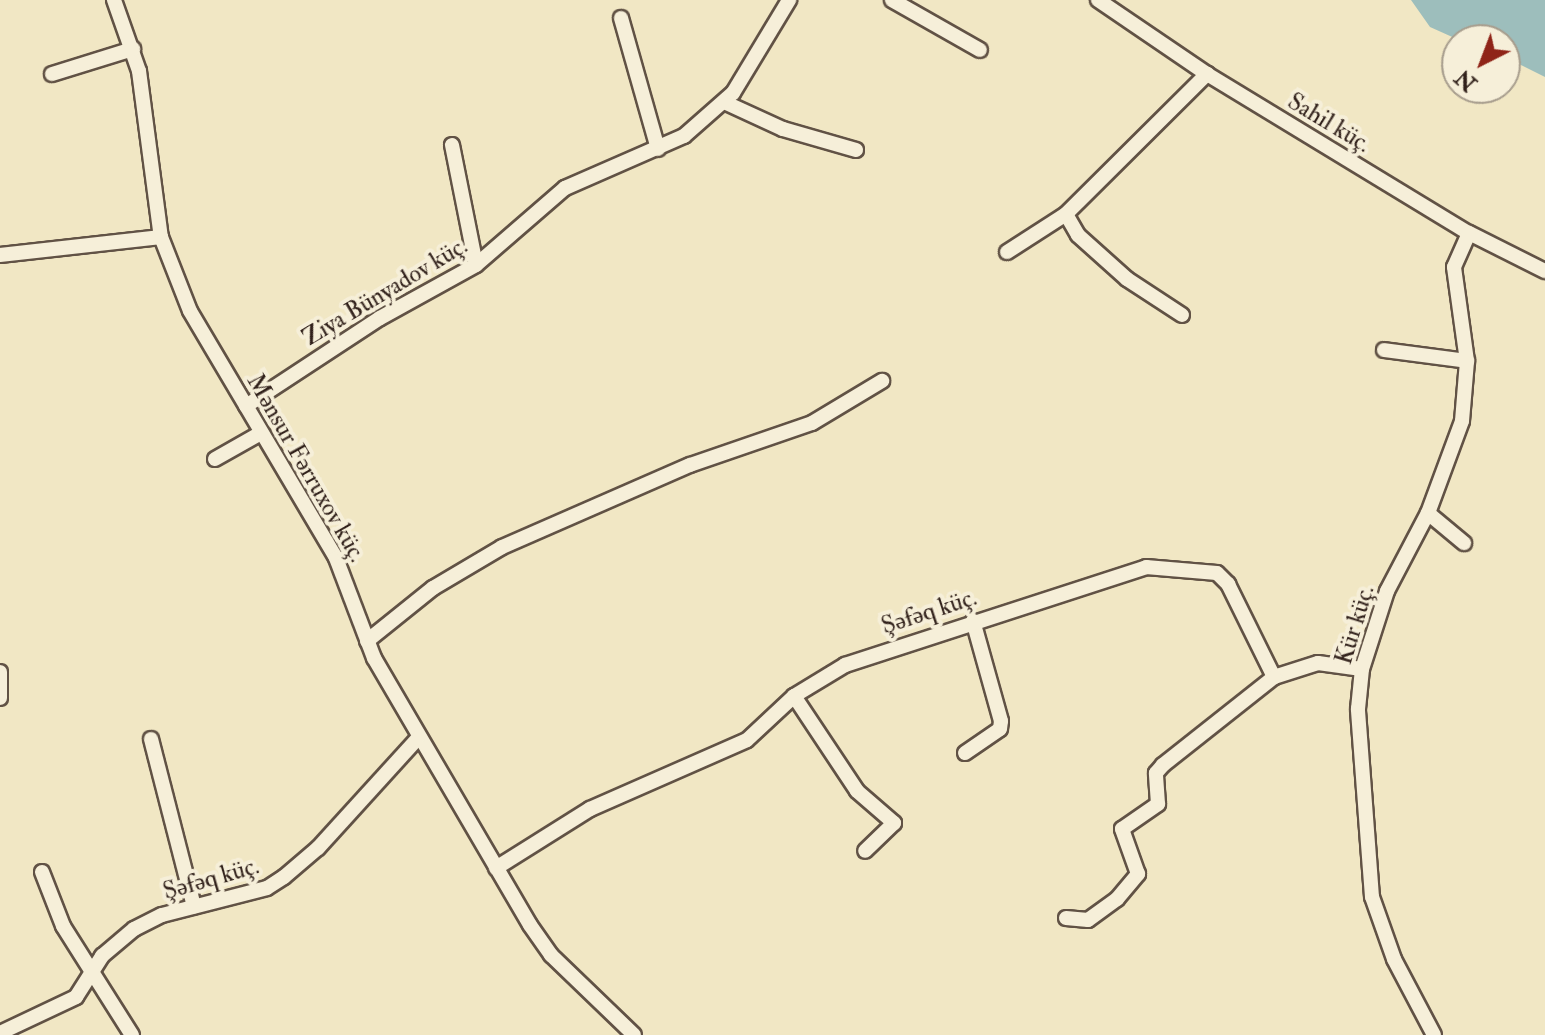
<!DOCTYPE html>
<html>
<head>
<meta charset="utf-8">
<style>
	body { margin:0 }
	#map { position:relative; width:1545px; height:1035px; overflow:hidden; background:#f1e7c4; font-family:"IM FELL Double Pica",serif }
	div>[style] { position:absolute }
	.water>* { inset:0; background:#9dbebc }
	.roads { filter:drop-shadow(2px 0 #615245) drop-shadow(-2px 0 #615245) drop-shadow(0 2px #615245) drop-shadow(0 -2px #615245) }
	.street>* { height:14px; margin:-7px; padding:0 7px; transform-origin:7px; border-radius:7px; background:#f6efd9 }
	span { translate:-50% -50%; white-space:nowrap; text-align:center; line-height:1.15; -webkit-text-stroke:8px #f6efd9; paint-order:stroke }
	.street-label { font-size:24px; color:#31211b }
	.north { position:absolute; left:1441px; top:24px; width:80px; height:80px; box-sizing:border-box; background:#f6efd9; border:2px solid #a79d8d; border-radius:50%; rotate:222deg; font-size:22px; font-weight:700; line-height:32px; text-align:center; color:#31211b }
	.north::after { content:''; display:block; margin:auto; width:28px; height:36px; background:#8f2418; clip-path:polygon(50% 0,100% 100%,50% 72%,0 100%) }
</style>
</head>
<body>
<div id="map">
	<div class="water">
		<i style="clip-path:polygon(1411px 0,1545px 0,1545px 77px,1505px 57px,1505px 40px,1459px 40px,1430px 27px)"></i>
	</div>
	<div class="roads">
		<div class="street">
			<i style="left:114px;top:0;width:75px;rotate:70.6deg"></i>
			<i style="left:139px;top:71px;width:167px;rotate:82.5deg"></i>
			<i style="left:161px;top:237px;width:79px;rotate:68.6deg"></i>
			<i style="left:190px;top:311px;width:287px;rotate:59.4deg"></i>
			<i style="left:336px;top:558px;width:107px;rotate:69.2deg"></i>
			<i style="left:374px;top:658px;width:309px;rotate:59.7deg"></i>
			<i style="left:530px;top:925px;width:37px;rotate:55deg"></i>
			<i style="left:551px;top:955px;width:115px;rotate:43.9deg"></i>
			<i style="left:892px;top:0;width:101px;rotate:29.6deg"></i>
			<i style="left:1098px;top:0;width:132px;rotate:34.2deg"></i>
			<i style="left:1207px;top:74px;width:306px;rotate:31.3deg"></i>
			<i style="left:1469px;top:233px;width:85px;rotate:26.6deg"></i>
			<i style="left:621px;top:18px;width:136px;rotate:74.2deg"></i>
			<i style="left:52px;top:74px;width:85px;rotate:-17.2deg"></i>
			<i style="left:724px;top:102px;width:65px;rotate:24.6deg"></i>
			<i style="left:783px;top:129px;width:76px;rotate:16deg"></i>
			<i style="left:452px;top:145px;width:122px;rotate:78.7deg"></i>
			<i style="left:1007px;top:252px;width:70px;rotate:-32.8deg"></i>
			<i style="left:0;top:255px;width:162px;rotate:-6.4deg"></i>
			<i style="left:1182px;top:315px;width:66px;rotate:-146.8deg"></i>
			<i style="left:1127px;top:279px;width:66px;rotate:-138.1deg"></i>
			<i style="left:1078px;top:235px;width:24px;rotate:-120deg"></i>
			<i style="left:1066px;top:214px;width:199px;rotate:-44.8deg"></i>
			<i style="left:1384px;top:350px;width:84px;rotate:7.5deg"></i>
			<i style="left:246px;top:406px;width:160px;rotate:-33.3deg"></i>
			<i style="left:380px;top:318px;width:110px;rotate:-28.9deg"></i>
			<i style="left:476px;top:265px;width:118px;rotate:-40.9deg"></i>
			<i style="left:565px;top:188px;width:130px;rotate:-23.6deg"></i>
			<i style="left:684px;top:136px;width:65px;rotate:-41.3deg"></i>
			<i style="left:733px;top:93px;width:109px;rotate:-58.9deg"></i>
			<i style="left:215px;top:459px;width:53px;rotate:-29.5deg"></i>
			<i style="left:1428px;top:513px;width:47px;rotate:39.8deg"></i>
			<i style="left:367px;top:641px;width:85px;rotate:-38.8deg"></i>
			<i style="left:433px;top:588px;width:80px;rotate:-30.7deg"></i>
			<i style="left:502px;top:547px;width:205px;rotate:-23.6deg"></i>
			<i style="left:690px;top:465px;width:129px;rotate:-19deg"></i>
			<i style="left:812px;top:423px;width:82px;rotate:-31deg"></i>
			<i style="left:0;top:672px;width:26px;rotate:90deg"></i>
			<i style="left:794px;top:696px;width:114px;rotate:56.4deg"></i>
			<i style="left:857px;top:791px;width:49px;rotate:40.9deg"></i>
			<i style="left:894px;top:823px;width:40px;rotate:136deg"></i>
			<i style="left:151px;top:739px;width:173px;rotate:75.6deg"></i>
			<i style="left:965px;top:753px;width:42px;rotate:-34.4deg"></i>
			<i style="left:1000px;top:729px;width:8px;rotate:-83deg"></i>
			<i style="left:1001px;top:721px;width:104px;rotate:-105.6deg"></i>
			<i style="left:496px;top:868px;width:111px;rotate:-32.1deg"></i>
			<i style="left:590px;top:809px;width:171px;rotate:-23.7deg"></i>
			<i style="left:747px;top:740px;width:64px;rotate:-43.1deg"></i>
			<i style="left:794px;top:696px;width:60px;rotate:-31.3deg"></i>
			<i style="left:845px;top:665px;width:317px;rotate:-18deg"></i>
			<i style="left:1146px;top:567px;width:71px;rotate:4.8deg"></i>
			<i style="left:1217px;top:573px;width:16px;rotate:45deg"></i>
			<i style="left:1228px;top:584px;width:104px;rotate:63.7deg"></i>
			<i style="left:1274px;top:677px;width:46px;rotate:-17.7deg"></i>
			<i style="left:1318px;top:663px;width:44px;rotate:7.8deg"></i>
			<i style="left:42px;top:872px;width:58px;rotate:68.7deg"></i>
			<i style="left:63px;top:926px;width:129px;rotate:57.7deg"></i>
			<i style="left:1066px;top:918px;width:22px;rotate:5deg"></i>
			<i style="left:1088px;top:920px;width:36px;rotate:-36deg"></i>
			<i style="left:1117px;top:899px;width:33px;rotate:-50deg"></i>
			<i style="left:1138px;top:874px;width:48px;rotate:-109.6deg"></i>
			<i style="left:1122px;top:829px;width:44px;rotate:-34.8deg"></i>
			<i style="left:1158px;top:804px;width:31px;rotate:-94deg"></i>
			<i style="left:1156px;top:773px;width:11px;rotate:-49deg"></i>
			<i style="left:1163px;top:765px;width:142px;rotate:-38.4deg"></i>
			<i style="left:0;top:1033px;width:84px;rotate:-25.3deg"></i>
			<i style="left:76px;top:997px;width:49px;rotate:-57.6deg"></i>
			<i style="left:102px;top:956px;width:42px;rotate:-40.2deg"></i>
			<i style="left:134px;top:929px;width:31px;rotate:-27deg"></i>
			<i style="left:162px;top:915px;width:108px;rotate:-14.4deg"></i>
			<i style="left:267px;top:888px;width:20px;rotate:-33deg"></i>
			<i style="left:284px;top:877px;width:45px;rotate:-40.5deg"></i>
			<i style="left:318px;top:848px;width:149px;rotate:-47.7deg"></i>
			<i style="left:1434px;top:1035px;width:86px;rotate:-117.8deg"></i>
			<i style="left:1394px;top:959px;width:66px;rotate:-109.5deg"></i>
			<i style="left:1372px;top:897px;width:189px;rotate:-94.3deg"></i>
			<i style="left:1358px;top:709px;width:40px;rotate:-84.3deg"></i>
			<i style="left:1362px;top:669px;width:82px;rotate:-72.2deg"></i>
			<i style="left:1387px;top:591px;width:88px;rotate:-62.3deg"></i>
			<i style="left:1428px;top:513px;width:98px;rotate:-69.7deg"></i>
			<i style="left:1462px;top:421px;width:60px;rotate:-85.2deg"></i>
			<i style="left:1467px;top:361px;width:95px;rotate:-97.9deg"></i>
			<i style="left:1454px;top:267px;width:37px;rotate:-66deg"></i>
		</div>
	</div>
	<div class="street-label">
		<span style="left:1329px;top:123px;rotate:31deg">Sahil küç.</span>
		<span style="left:385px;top:292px;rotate:-31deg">Ziya Bünyadov küç.</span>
		<span style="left:306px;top:468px;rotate:60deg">Mənsur Fərruxov küç.</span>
		<span style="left:929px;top:612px;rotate:-18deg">Şəfəq küç.</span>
		<span style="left:1355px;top:625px;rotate:-73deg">Kür küç.</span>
		<span style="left:211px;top:879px;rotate:-16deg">Şəfəq küç.</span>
	</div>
	<div class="north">N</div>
</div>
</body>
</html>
